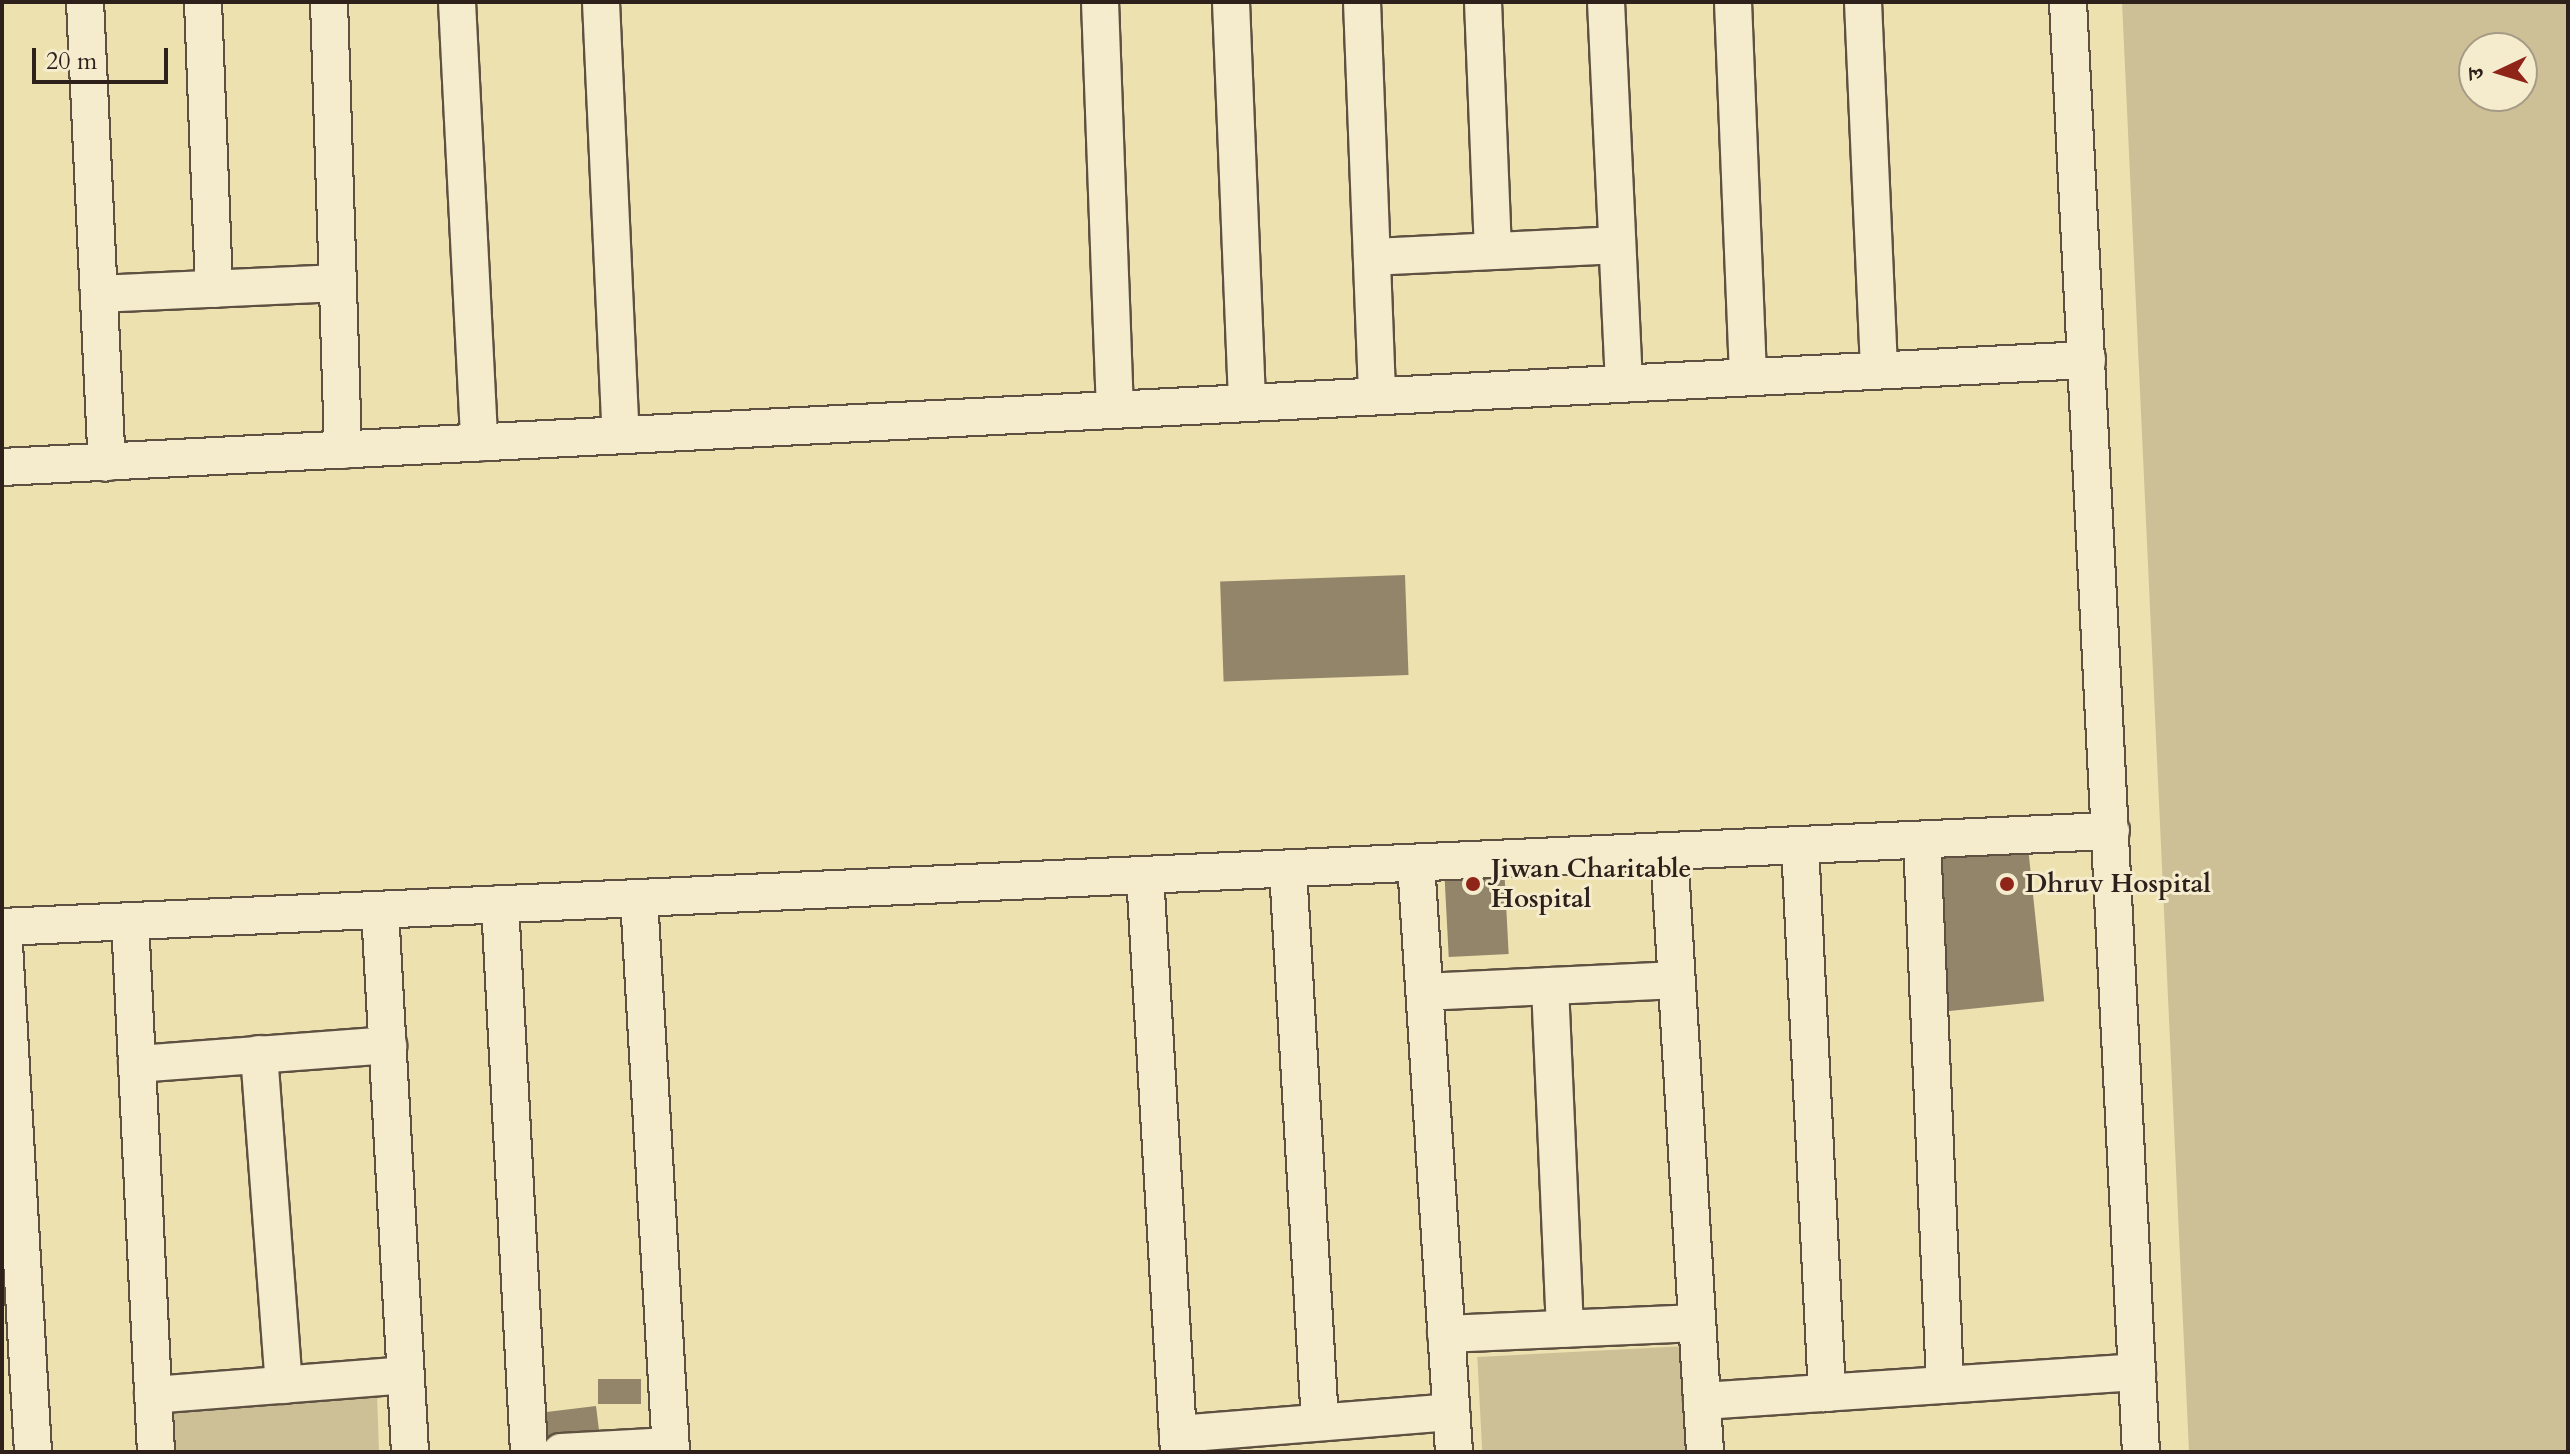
<!DOCTYPE html>
<html>
<head>
<meta charset="utf-8">
<style>
	body { margin:0 }
	#map { position:relative; width:2570px; height:1454px; overflow:hidden; background:#eee1b0; font-family:Cardo,"Noto Serif Devanagari",serif }
	div>[style] { position:absolute }
	.green>* { inset:0; background:#cdc097; transform-origin:0 0 }
	.building>* { inset:0; background:#928569; transform-origin:0 0 }
	.roads { filter:drop-shadow(2px 0 #5e5141) drop-shadow(-2px 0 #5e5141) drop-shadow(0 2px #5e5141) drop-shadow(0 -2px #5e5141) }
	.street>* { height:36px; margin:-18px; padding:0 18px; transform-origin:18px; border-radius:18px; background:#f4eccc }
	.dots>* { width:22px; height:22px; translate:-50% -50%; box-sizing:border-box; border:4px solid #f4eccc; border-radius:50% }
	span { translate:-50% -50%; white-space:nowrap; text-align:center; line-height:1.15; -webkit-text-stroke:6px #f4eccc; paint-order:stroke }
	.poi-label { font-size:26px; color:#2e211c; font-weight:700 }
	.left { translate:0 -50%; text-align:left }
	.frame { position:absolute; inset:0; border:4px solid #2e211c; pointer-events:none }
	.north { position:absolute; left:2458px; top:32px; width:80px; height:80px; box-sizing:border-box; background:#f4eccc; border:2px solid #a59b86; border-radius:50%; rotate:266deg; font-size:22px; font-weight:700; line-height:32px; text-align:center; color:#2e211c }
	.north::after { content:''; display:block; margin:auto; width:28px; height:36px; background:#8f2418; clip-path:polygon(50% 0,100% 100%,50% 72%,0 100%) }
	.scale { position:absolute; left:32px; top:48px; width:136px; height:36px; box-sizing:border-box; border:4px solid #2e211c; border-top:0; padding-left:10px; font-size:24px; line-height:28px; white-space:nowrap; color:#2e211c; -webkit-text-stroke:6px #f4eccc; paint-order:stroke }
</style>
</head>
<body>
<div id="map">
	<div class="green">
		<i style="clip-path:polygon(evenodd,2122px 2px,2568px 2px,2568px 1452px,2189px 1452px,2122px 2px,2474px 48px,2522px 48px,2522px 96px,2474px 96px,2474px 48px)"></i>
		<i style="left:1686px;top:1346px;width:106px;height:209px;rotate:87deg"></i>
		<i style="clip-path:polygon(377px 1394px,379px 1452px,169px 1452px,167px 1403px)"></i>
	</div>
	<div class="building">
		<i style="left:1405px;top:575px;width:100px;height:185px;rotate:88deg"></i>
		<i style="left:2028px;top:847px;width:155px;height:100px;rotate:84deg"></i>
		<i style="left:1504px;top:865px;width:89px;height:60px;rotate:87deg"></i>
		<i style="left:641px;top:1379px;width:25px;height:43px;rotate:90deg"></i>
		<i style="left:596px;top:1406px;width:33px;height:54px;rotate:83deg"></i>
	</div>
	<div class="roads">
		<div class="street">
			<i style="left:85px;top:2px;width:461px;rotate:87.3deg"></i>
			<i style="left:203px;top:2px;width:287px;rotate:87.8deg"></i>
			<i style="left:329px;top:2px;width:448px;rotate:88.2deg"></i>
			<i style="left:457px;top:2px;width:441px;rotate:87.1deg"></i>
			<i style="left:601px;top:2px;width:433px;rotate:87.4deg"></i>
			<i style="left:1100px;top:2px;width:408px;rotate:87.9deg"></i>
			<i style="left:1231px;top:2px;width:401px;rotate:87.7deg"></i>
			<i style="left:1362px;top:2px;width:394px;rotate:87.8deg"></i>
			<i style="left:1483px;top:2px;width:249px;rotate:87.7deg"></i>
			<i style="left:1606px;top:2px;width:379px;rotate:87.3deg"></i>
			<i style="left:1733px;top:2px;width:374px;rotate:87.7deg"></i>
			<i style="left:1863px;top:2px;width:367px;rotate:87.5deg"></i>
			<i style="left:2068px;top:2px;width:1452px;rotate:87.12deg"></i>
			<i style="left:1372px;top:257px;width:245px;rotate:-2.8deg"></i>
			<i style="left:99px;top:294px;width:239px;rotate:-2.6deg"></i>
			<i style="left:2px;top:467px;width:2088px;rotate:-2.94deg"></i>
			<i style="left:1922px;top:840px;width:545px;rotate:87.58deg"></i>
			<i style="left:1800px;top:845px;width:549px;rotate:87.18deg"></i>
			<i style="left:1669px;top:851px;width:602px;rotate:86.57deg"></i>
			<i style="left:1416px;top:863px;width:590px;rotate:86.31deg"></i>
			<i style="left:1288px;top:869px;width:554px;rotate:86.69deg"></i>
			<i style="left:1145px;top:875px;width:578px;rotate:86.63deg"></i>
			<i style="left:639px;top:898px;width:555px;rotate:86.69deg"></i>
			<i style="left:500px;top:904px;width:549px;rotate:86.97deg"></i>
			<i style="left:380px;top:910px;width:543px;rotate:86.83deg"></i>
			<i style="left:130px;top:921px;width:532px;rotate:87.2deg"></i>
			<i style="left:2px;top:927px;width:2111px;rotate:-2.61deg"></i>
			<i style="left:3px;top:927px;width:526px;rotate:86.73deg"></i>
			<i style="left:1550px;top:986px;width:343px;rotate:87.5deg"></i>
			<i style="left:1425px;top:992px;width:251px;rotate:-2.7deg"></i>
			<i style="left:259px;top:1054px;width:332px;rotate:85.7deg"></i>
			<i style="left:137px;top:1064px;width:252px;rotate:-4.3deg"></i>
			<i style="left:1446px;top:1334px;width:251px;rotate:-2.5deg"></i>
			<i style="left:153px;top:1395px;width:253px;rotate:-4.5deg"></i>
			<i style="left:1702px;top:1401px;width:436px;rotate:-3.8deg"></i>
			<i style="left:1178px;top:1434px;width:274px;rotate:-4.6deg"></i>
			<i style="left:561px;top:1452px;width:109px;rotate:-3.2deg"></i>
		</div>
	</div>
	<div class="dots">
		<i style="left:1473px;top:884px;background:#8f2418"></i>
		<i style="left:2007px;top:884px;background:#8f2418"></i>
	</div>
	<div class="poi-label">
		<span class="left" style="left:1491px;top:884px">Jiwan Charitable<br>Hospital</span>
		<span class="left" style="left:2025px;top:884px">Dhruv Hospital</span>
	</div>
	<div class="frame"></div>
	<div class="north">उ</div>
	<div class="scale">20 m</div>
</div>
</body>
</html>
